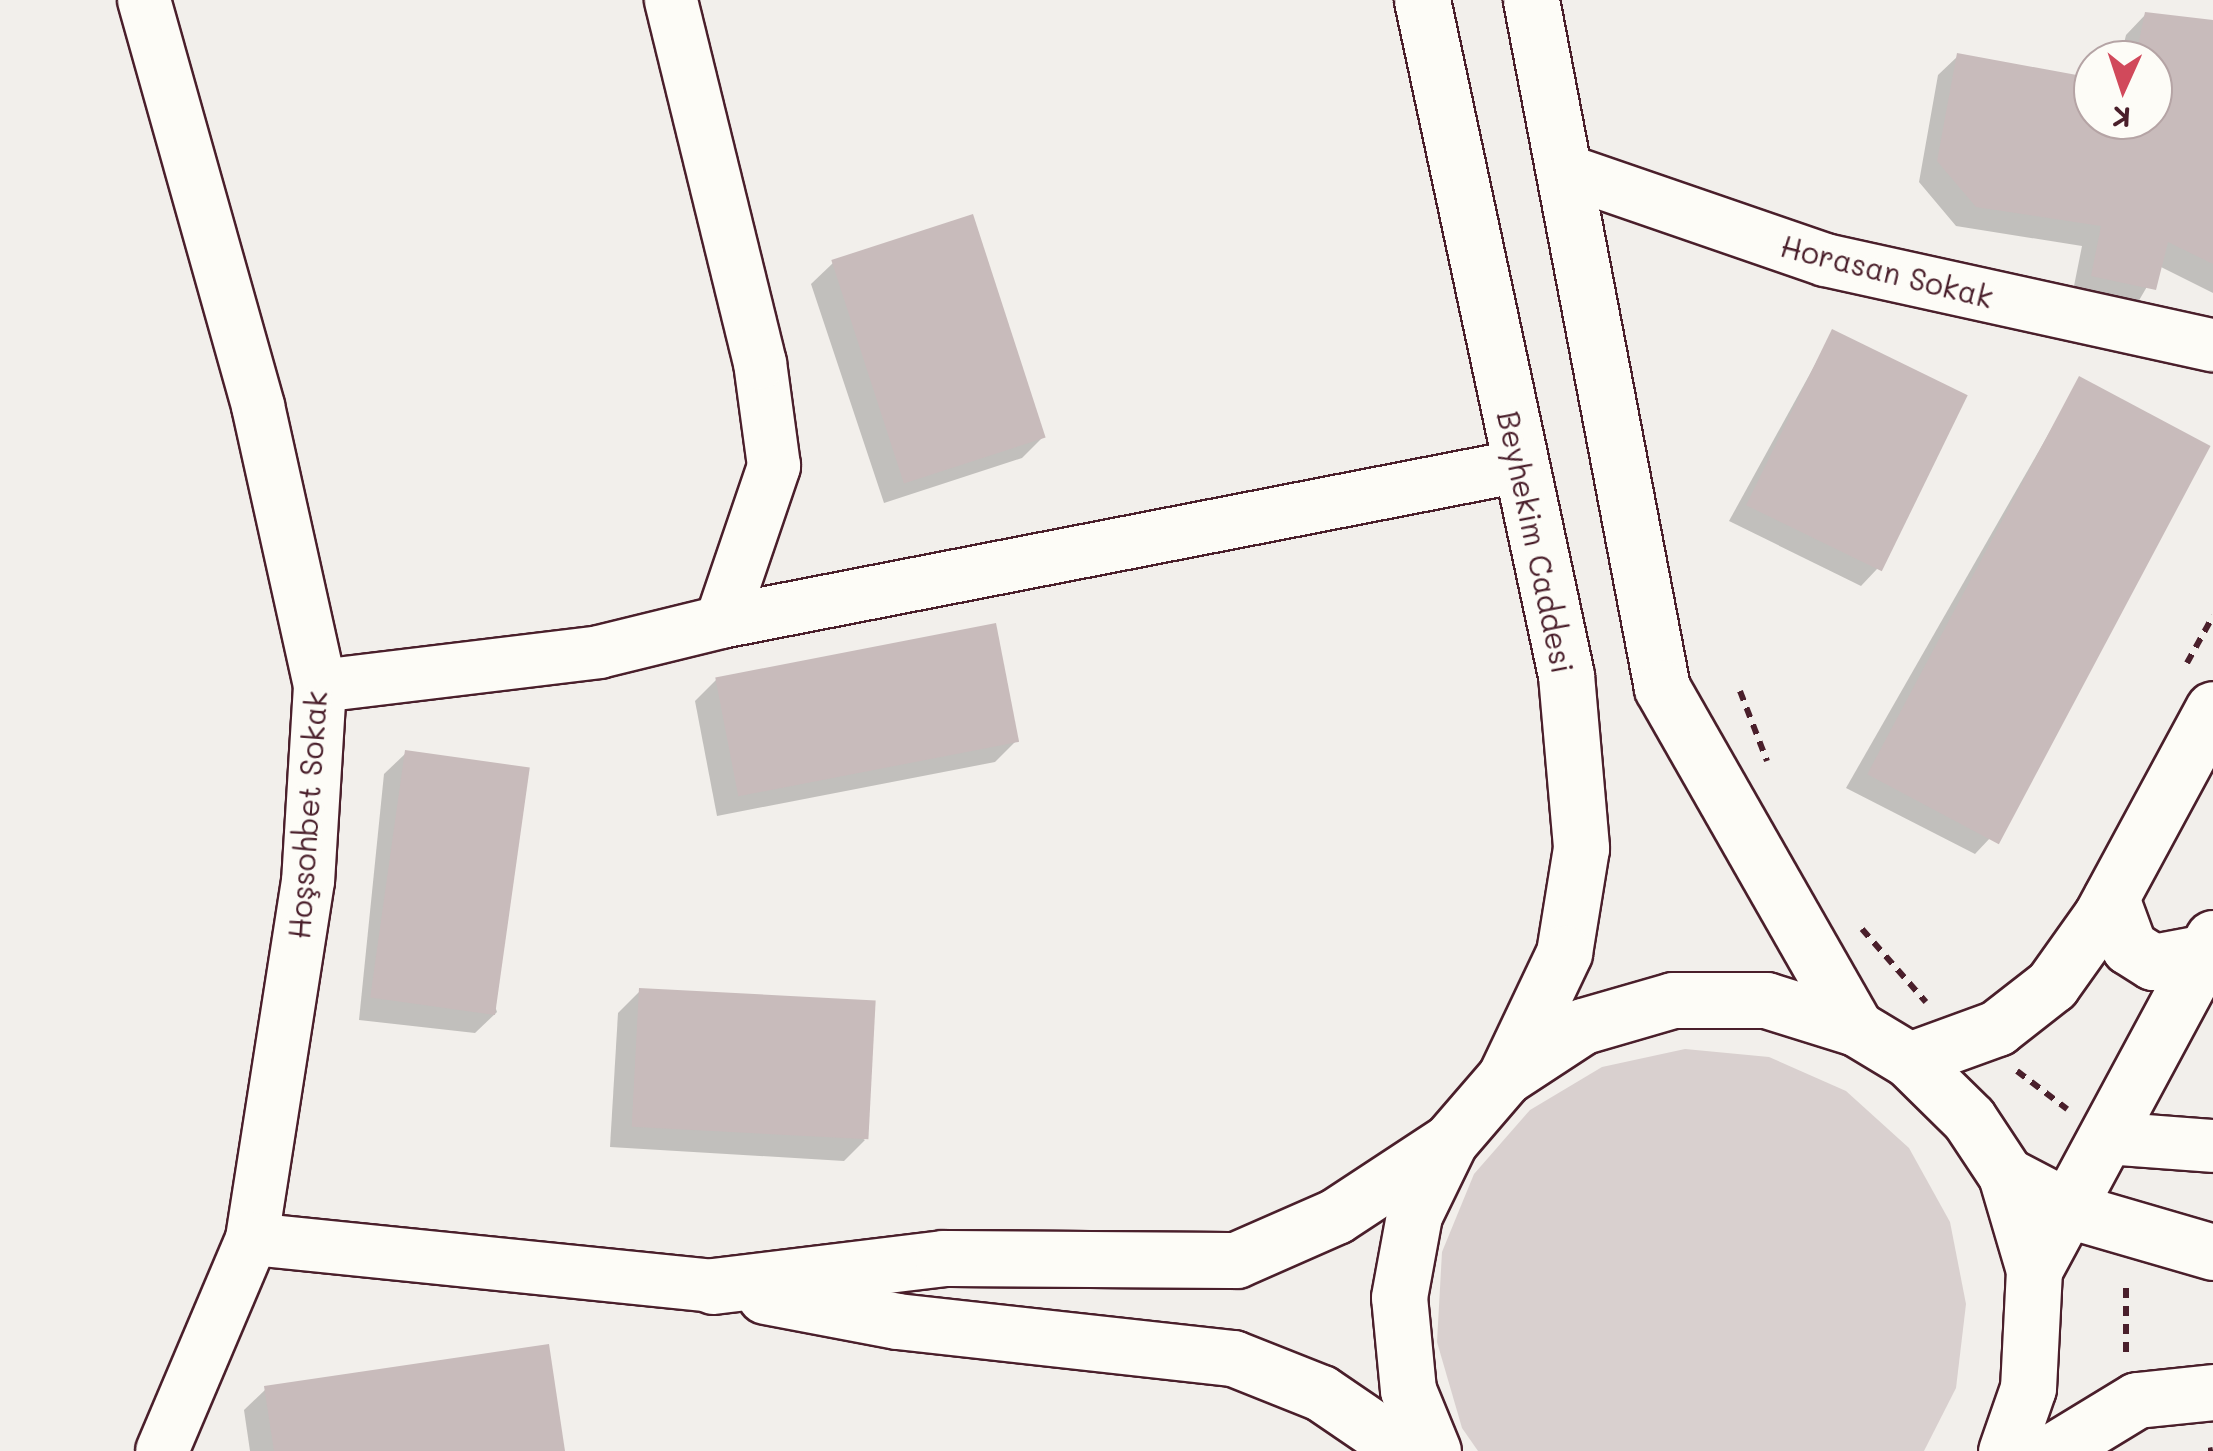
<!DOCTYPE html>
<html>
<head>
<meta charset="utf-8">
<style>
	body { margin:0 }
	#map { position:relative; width:2213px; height:1451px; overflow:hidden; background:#f2efeb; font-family:Mali,sans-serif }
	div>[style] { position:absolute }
	.green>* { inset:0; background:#d9d0cf }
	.shadow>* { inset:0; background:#0003 }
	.building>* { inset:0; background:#c8bbbb; transform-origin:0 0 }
	.path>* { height:6px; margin-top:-3px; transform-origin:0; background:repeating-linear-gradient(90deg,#4a1f2b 0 10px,transparent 0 18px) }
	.roads { filter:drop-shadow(2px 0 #4a1f2b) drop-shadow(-2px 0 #4a1f2b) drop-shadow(0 2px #4a1f2b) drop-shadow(0 -2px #4a1f2b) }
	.street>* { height:52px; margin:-26px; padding:0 26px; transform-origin:26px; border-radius:26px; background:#fdfcf7 }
	.secondary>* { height:55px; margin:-27.5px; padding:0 27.5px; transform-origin:27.5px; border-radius:27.5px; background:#fdfcf7 }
	.primary>* { height:55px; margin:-27.5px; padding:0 27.5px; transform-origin:27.5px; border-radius:27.5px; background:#fdfcf7 }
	span { translate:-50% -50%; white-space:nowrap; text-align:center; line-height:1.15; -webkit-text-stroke:9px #fdfcf7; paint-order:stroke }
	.street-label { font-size:30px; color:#4a1f2b }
	.north { position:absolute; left:2073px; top:40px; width:100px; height:100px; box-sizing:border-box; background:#fdfcf7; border:2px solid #b5a4a5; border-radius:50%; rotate:183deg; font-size:28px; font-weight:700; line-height:40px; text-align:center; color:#4a1f2b }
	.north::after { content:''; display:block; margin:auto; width:35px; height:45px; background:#d1495b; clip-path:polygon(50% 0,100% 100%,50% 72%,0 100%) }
</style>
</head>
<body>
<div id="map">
	<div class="green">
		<i style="clip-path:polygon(1685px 1049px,1769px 1057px,1846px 1091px,1909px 1148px,1950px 1222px,1966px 1304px,1956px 1388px,1924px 1451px,1478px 1451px,1462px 1428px,1437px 1342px,1442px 1252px,1474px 1174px,1530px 1110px,1602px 1067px)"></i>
	</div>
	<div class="shadow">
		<i style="clip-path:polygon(2145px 15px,2213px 22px,2213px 293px,2159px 266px,2134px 309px,2072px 296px,2082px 246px,1956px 226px,1919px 182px,1938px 75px,1958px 56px,2093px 81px,2093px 120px,2153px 120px,2153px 60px,2120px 60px,2126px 35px)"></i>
		<i style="clip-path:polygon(833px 263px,1044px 436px,1022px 458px,884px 503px,811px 284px)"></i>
		<i style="clip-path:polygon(1833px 332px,1877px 569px,1861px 586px,1729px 521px)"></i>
		<i style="clip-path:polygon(2080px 379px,1991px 837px,1975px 854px,1846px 788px)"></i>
		<i style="clip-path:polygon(716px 680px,1016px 741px,995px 762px,717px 816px,695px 701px)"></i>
		<i style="clip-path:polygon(406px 753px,497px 1012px,475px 1033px,359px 1020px,384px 774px)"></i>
		<i style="clip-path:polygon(640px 991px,865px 1140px,844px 1161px,610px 1147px,618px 1013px)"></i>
		<i style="clip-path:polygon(266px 1389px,563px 1451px,250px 1451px,244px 1410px)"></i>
	</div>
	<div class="building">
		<i style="clip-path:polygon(2145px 12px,2213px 20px,2213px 264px,2168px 242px,2156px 290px,2091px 276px,2101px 226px,1976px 207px,1937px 161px,1957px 53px,2093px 78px,2093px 120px,2153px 120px,2153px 60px,2135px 60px)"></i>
		<i style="left:973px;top:214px;width:235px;height:149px;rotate:72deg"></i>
		<i style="left:1832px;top:329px;width:151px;height:196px;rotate:26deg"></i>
		<i style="left:2079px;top:376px;width:149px;height:451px;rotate:28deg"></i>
		<i style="left:996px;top:623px;width:121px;height:286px;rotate:79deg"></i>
		<i style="left:405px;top:750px;width:126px;height:250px;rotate:8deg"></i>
		<i style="left:639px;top:988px;width:237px;height:139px;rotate:3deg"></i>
		<i style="clip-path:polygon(549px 1344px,565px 1451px,274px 1451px,264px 1386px)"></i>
	</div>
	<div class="path">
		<i style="left:2187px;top:663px;width:54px;rotate:-61deg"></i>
		<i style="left:1740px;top:691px;width:75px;rotate:68.9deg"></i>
		<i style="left:1862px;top:929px;width:97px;rotate:48.8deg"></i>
		<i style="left:2017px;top:1071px;width:63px;rotate:37.2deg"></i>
		<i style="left:2126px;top:1352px;width:72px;rotate:-90deg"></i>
		<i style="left:2208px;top:1451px;width:5px;rotate:-11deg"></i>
	</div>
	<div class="roads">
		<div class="street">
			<i style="left:144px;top:0;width:422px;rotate:74.3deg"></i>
			<i style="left:258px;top:406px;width:287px;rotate:77.5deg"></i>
			<i style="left:320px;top:686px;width:195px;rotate:93.5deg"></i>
			<i style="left:308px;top:881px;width:362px;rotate:98.9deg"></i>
			<i style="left:252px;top:1239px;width:230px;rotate:113deg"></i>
			<i style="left:1567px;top:171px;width:273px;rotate:19deg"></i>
			<i style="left:1825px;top:260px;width:397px;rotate:12.4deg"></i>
			<i style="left:721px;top:622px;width:814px;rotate:-11.05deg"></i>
			<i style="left:320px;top:686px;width:281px;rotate:-6.9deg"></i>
			<i style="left:599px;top:652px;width:126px;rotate:-13.8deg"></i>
			<i style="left:721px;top:622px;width:165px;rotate:-71.2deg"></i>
			<i style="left:774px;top:466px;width:104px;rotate:-97.7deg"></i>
			<i style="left:760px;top:363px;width:374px;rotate:-103.8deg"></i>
			<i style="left:2106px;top:1138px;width:107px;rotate:4.3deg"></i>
			<i style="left:252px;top:1239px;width:463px;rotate:5.8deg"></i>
		</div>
		<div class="secondary">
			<i style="left:1422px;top:0;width:690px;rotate:77.96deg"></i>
			<i style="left:1566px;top:675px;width:174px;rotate:85deg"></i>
			<i style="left:1581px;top:848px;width:106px;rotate:99.2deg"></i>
			<i style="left:1564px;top:953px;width:137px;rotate:115.4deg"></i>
			<i style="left:1531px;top:0;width:700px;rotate:79.22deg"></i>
			<i style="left:1662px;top:688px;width:391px;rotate:60.3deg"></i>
			<i style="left:2006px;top:1175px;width:82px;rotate:27.5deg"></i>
			<i style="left:2079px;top:1213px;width:140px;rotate:16.2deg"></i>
			<i style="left:713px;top:1286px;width:232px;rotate:-6.9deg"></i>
			<i style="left:943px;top:1258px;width:293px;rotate:0.4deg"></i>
			<i style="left:1236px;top:1260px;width:109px;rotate:-23.7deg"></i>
			<i style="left:1336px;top:1216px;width:136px;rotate:-33.3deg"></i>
			<i style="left:765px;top:1296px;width:134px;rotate:10.7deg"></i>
			<i style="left:897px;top:1321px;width:338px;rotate:6.3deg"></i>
			<i style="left:1233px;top:1358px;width:95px;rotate:21.7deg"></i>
			<i style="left:1321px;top:1393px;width:103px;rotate:34.3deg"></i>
			<i style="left:2053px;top:1451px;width:98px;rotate:-31.3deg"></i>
			<i style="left:2137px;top:1400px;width:76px;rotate:-6deg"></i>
		</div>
		<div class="primary">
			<i style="left:2111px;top:898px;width:52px;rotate:69.8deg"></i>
			<i style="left:2129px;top:947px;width:28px;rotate:32deg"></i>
			<i style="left:2153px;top:962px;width:54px;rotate:-10.7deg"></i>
			<i style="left:1909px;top:1060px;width:94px;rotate:-20deg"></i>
			<i style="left:1997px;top:1028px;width:70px;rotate:-38deg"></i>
			<i style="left:2052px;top:985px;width:85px;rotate:-54.6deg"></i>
			<i style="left:2101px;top:916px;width:235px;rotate:-61.6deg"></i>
			<i style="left:2034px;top:1270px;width:377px;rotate:-61.7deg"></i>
			<i style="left:1433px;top:1451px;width:66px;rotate:-112.3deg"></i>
			<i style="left:1408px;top:1390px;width:93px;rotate:-95.5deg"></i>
			<i style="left:1399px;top:1297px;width:83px;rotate:-79.6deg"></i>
			<i style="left:1414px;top:1215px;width:82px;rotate:-64.1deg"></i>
			<i style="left:1450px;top:1141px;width:84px;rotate:-49.3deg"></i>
			<i style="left:1505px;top:1077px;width:93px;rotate:-33.2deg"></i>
			<i style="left:1583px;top:1026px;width:94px;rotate:-16.1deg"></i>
			<i style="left:1673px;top:1000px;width:93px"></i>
			<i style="left:1766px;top:1000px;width:94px;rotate:17.3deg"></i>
			<i style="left:1856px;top:1028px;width:62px;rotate:31.1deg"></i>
			<i style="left:1909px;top:1060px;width:84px;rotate:44.5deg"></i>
			<i style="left:1969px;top:1119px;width:67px;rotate:56.5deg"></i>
			<i style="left:2006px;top:1175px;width:99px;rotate:73.6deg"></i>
			<i style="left:2034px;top:1270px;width:118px;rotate:92.9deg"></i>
			<i style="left:2028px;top:1388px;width:67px;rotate:109.2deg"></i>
		</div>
	</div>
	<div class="street-label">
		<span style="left:1887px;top:271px;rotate:14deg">Horasan Sokak</span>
		<span style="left:1536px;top:542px;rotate:78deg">Beyhekim Caddesi</span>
		<span style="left:307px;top:815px;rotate:-86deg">Hoşsohbet Sokak</span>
	</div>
	<div class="north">K</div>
</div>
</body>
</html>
